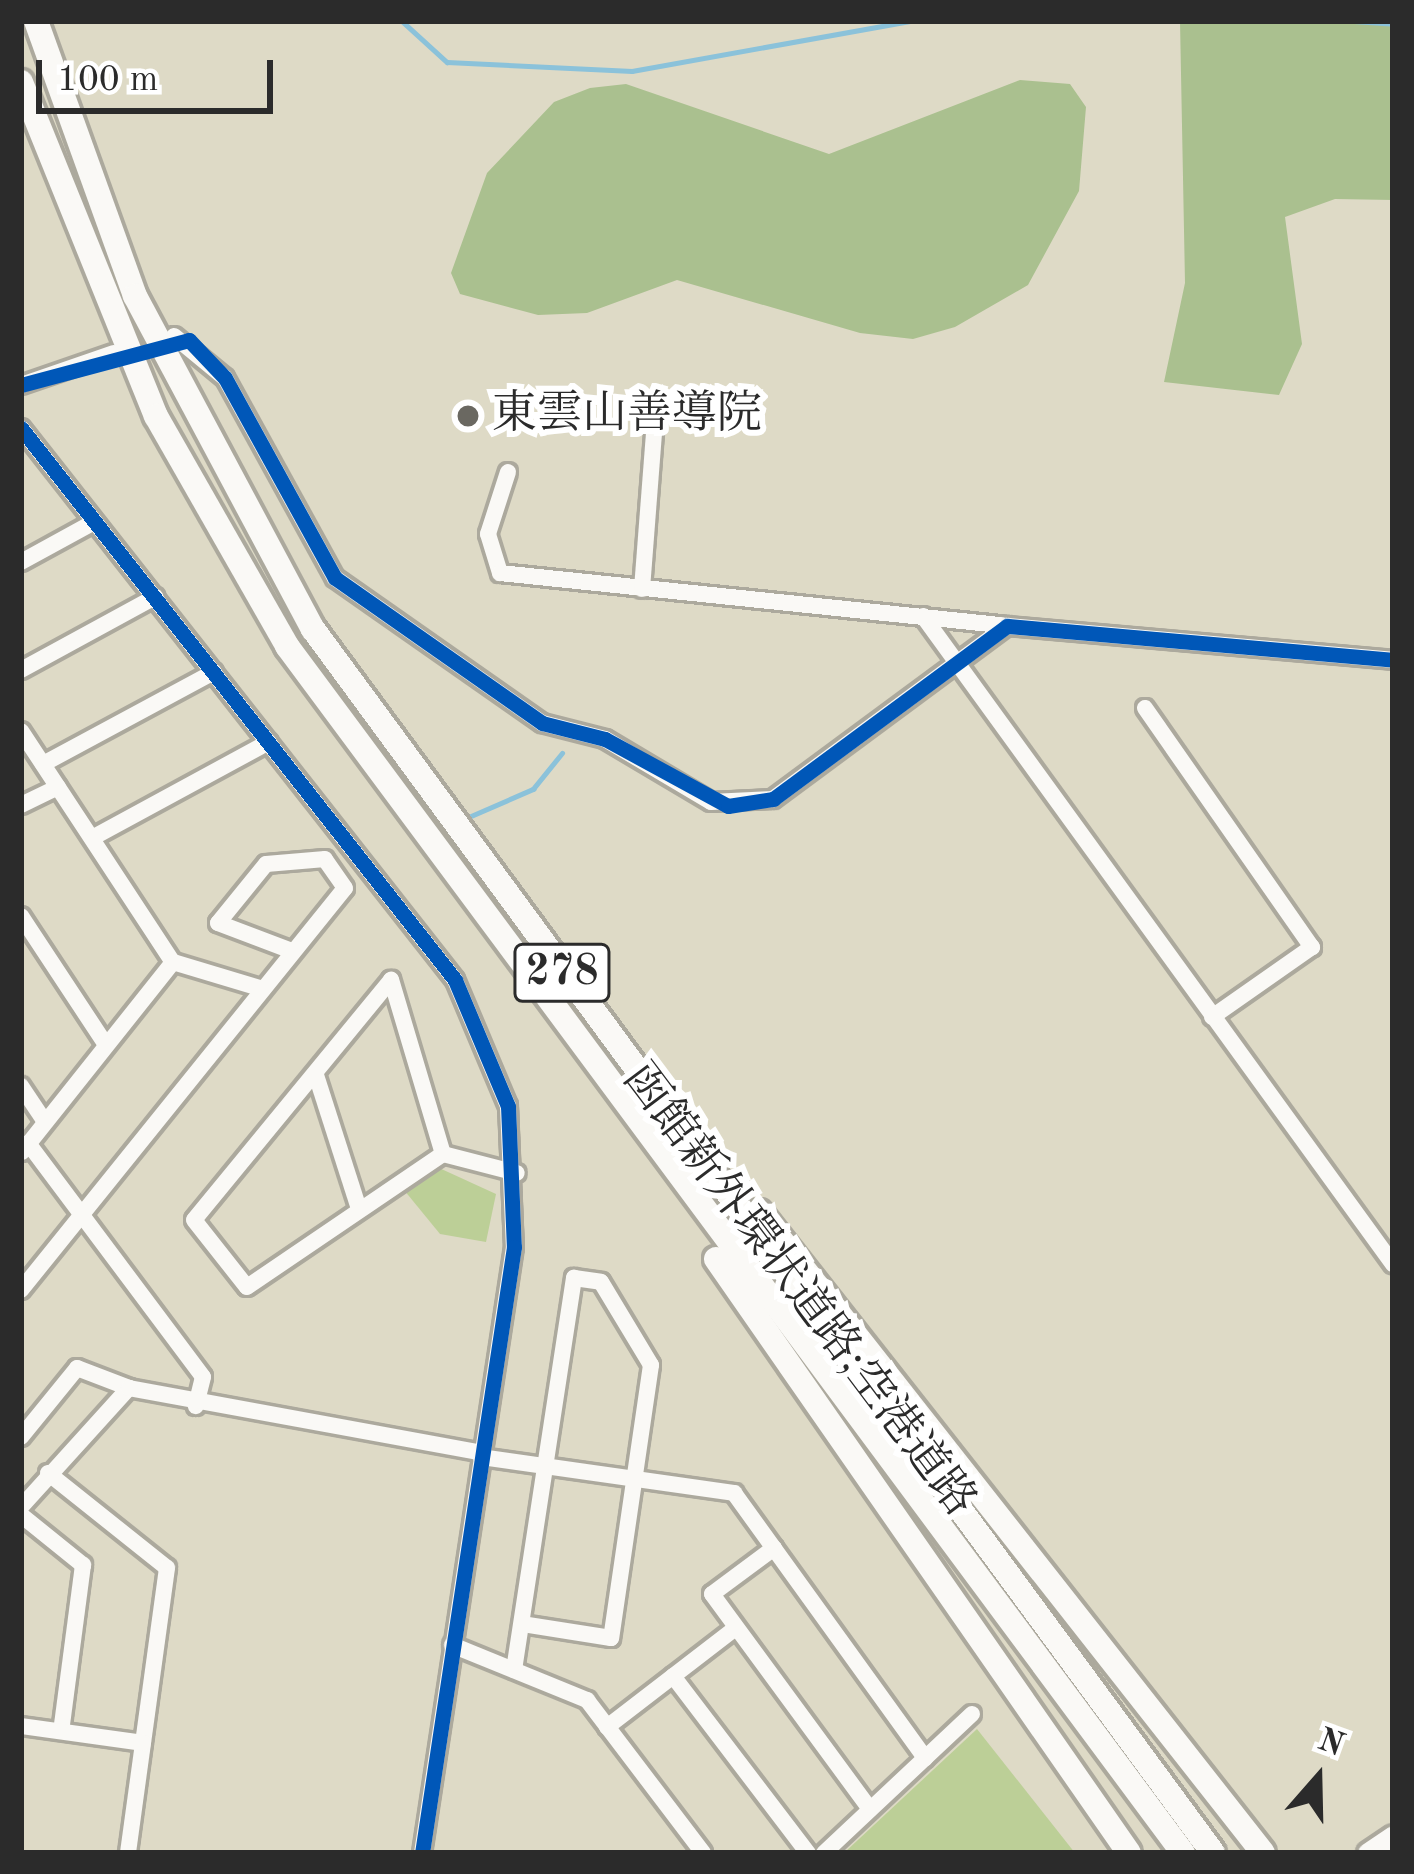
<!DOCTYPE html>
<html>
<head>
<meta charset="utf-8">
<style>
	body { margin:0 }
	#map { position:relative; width:1414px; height:1874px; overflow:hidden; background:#dedac6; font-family:"Old Standard TT","Noto Serif JP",serif }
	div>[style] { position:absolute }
	.green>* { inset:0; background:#bccf97 }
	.forest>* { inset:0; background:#aac08f }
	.stream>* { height:4.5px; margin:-2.25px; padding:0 2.25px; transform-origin:2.25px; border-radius:2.25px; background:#8bc2da }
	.roads { filter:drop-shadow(3px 0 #aca99d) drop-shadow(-3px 0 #aca99d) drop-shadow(0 3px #aca99d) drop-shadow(0 -3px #aca99d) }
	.minor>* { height:16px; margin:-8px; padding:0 8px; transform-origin:8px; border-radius:8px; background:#faf9f6 }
	.major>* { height:21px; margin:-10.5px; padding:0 10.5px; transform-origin:10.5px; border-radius:10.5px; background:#faf9f6 }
	.highway>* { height:24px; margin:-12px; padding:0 12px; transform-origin:12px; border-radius:12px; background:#faf9f6 }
	.cycleway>* { height:15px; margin:-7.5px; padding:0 7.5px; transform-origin:7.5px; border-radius:7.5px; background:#0057b8 }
	.dots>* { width:33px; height:33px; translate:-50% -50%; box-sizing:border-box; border:6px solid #fff; border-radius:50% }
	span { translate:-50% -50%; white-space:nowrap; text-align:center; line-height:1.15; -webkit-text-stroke:12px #fff; paint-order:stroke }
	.shield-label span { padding:3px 9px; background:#fff; border:3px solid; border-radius:9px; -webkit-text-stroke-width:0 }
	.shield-label { font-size:42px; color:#2b2b2b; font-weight:700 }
	.poi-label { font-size:45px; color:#2b2b2b }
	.left { translate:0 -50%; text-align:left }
	.street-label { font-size:45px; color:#2b2b2b }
	.frame { position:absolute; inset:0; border:24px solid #2b2b2b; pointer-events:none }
	.north { position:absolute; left:1258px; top:1718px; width:120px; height:120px; -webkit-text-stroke:9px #fff; paint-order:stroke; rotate:20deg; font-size:33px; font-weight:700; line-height:48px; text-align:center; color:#2b2b2b }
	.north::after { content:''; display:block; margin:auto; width:42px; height:54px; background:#2b2b2b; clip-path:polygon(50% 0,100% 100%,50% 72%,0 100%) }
	.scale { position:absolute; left:36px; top:60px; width:237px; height:54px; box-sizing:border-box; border:6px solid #2b2b2b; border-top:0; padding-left:15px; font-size:36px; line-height:42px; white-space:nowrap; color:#2b2b2b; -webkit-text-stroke:9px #fff; paint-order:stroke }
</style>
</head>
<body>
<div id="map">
	<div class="green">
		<i style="clip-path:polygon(437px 1167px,496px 1194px,486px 1242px,440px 1234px,404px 1190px)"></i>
		<i style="clip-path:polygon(977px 1729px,1075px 1853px,844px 1853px)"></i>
	</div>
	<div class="forest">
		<i style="clip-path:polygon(1180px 21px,1393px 21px,1393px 200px,1335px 199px,1285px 217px,1302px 344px,1279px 395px,1164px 382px,1185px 283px)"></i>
		<i style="clip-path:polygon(1020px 80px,1070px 84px,1086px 107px,1079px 191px,1028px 285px,955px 327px,913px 339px,860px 333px,677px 280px,587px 313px,538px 315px,460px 294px,451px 273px,487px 173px,554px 102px,590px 88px,626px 84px,829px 154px)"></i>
	</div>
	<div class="stream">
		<i style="left:402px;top:21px;width:61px;rotate:42.3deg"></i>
		<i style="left:447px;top:62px;width:185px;rotate:2.8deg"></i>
		<i style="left:632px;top:71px;width:282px;rotate:-10.2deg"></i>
		<i style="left:1354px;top:21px;width:39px;rotate:4deg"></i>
		<i style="left:471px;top:816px;width:68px;rotate:-23.5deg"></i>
		<i style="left:533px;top:789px;width:46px;rotate:-51.1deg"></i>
	</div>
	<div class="roads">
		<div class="minor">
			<i style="left:174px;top:336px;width:66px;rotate:39.5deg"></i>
			<i style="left:225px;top:378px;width:228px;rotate:61.2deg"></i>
			<i style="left:335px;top:578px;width:253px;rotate:35deg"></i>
			<i style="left:542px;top:723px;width:65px;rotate:14.3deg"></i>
			<i style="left:605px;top:739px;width:123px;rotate:30.7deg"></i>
			<i style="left:711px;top:802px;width:62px;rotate:-2.8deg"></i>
			<i style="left:773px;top:799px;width:291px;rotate:-36.5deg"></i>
			<i style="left:1007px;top:626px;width:387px;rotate:5deg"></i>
			<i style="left:21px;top:385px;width:98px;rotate:-19deg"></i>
			<i style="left:21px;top:428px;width:702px;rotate:51.82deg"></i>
			<i style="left:455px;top:980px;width:137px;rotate:67.2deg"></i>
			<i style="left:508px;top:1106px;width:141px;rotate:87.6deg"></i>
			<i style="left:514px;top:1247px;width:613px;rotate:98.63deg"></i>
			<i style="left:508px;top:472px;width:65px;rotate:107.9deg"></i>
			<i style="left:488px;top:534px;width:41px;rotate:72.9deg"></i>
			<i style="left:500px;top:573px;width:503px;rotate:5.94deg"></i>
			<i style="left:21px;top:562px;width:83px;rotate:-28.7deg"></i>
			<i style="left:642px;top:589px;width:169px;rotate:-85.6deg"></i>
			<i style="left:923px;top:616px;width:801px;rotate:54.05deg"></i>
			<i style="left:21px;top:670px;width:153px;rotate:-28.6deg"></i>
			<i style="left:1145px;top:708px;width:292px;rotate:55.1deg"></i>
			<i style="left:1312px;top:947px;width:122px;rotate:145deg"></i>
			<i style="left:21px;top:731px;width:277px;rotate:56.7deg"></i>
			<i style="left:173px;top:962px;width:94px;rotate:16.7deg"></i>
			<i style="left:43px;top:764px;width:194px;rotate:-28.3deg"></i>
			<i style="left:21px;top:805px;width:41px;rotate:-25.9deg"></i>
			<i style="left:92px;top:838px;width:201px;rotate:-28.5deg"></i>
			<i style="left:21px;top:916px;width:154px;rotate:56.6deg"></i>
			<i style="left:316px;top:1075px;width:141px;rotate:72.2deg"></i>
			<i style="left:21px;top:1086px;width:43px;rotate:56.3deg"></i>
			<i style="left:28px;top:1143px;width:292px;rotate:53.2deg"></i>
			<i style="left:203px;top:1377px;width:30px;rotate:104deg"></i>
			<i style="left:22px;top:1152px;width:243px;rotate:-51.5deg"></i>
			<i style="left:443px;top:1154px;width:182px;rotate:-106.6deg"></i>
			<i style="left:391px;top:980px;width:310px;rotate:129.4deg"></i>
			<i style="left:194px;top:1220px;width:85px;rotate:51.7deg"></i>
			<i style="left:247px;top:1287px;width:237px;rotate:-34.2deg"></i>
			<i style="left:443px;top:1154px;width:76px;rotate:14.4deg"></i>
			<i style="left:21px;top:1290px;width:516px;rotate:-51.13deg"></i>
			<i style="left:345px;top:888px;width:35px;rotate:-125deg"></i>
			<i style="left:325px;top:859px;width:59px;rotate:175.2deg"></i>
			<i style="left:266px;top:864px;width:76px;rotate:129.1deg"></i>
			<i style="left:218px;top:923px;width:79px;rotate:20.7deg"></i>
			<i style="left:21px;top:1437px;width:89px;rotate:-50.9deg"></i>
			<i style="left:77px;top:1368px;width:56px;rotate:21deg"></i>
			<i style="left:481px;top:1457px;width:256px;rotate:8.1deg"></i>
			<i style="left:734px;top:1493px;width:327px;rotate:54.2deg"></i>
			<i style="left:48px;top:1473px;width:152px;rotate:38.6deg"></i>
			<i style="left:167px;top:1568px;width:288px;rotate:97.8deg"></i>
			<i style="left:21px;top:1507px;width:161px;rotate:-47.8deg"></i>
			<i style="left:129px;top:1388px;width:359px;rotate:10.4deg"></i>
			<i style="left:21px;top:1515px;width:80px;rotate:38.9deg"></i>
			<i style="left:83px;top:1565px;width:167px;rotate:97.5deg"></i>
			<i style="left:774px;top:1548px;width:77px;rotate:143.4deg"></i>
			<i style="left:712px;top:1594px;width:267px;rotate:53.7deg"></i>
			<i style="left:452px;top:1645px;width:146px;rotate:22.2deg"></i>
			<i style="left:587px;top:1700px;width:192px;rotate:52.8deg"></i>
			<i style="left:514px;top:1670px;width:397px;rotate:-81.3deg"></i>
			<i style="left:574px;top:1278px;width:27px;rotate:8deg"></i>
			<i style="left:601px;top:1282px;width:97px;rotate:58.9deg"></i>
			<i style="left:651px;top:1365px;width:276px;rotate:98.3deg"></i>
			<i style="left:611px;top:1638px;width:89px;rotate:-171deg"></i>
			<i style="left:673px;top:1676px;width:223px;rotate:52.7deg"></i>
			<i style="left:21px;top:1726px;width:123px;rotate:7.9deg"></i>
			<i style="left:607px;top:1727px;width:159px;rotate:-37.6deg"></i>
			<i style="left:824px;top:1853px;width:203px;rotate:-43.2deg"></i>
		</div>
		<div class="major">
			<i style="left:1368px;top:1853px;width:30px;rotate:-34deg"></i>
		</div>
		<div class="highway">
			<i style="left:36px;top:21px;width:292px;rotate:70.2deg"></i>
			<i style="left:135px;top:296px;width:378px;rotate:61.9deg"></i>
			<i style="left:313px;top:629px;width:1519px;rotate:53.67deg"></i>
			<i style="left:21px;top:82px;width:360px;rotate:68deg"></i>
			<i style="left:156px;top:416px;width:265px;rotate:60.3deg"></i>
			<i style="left:287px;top:646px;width:1503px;rotate:53.41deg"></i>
			<i style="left:759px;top:1212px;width:815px;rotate:51.82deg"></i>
			<i style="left:716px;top:1259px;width:723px;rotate:55.19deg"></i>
		</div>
	</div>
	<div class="cycleway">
		<i style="left:21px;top:385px;width:174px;rotate:-15deg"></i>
		<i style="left:189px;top:340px;width:52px;rotate:46.5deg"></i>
		<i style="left:225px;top:378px;width:228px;rotate:61.2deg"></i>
		<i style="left:335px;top:578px;width:253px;rotate:35deg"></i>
		<i style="left:542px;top:723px;width:65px;rotate:14.3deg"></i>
		<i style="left:605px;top:739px;width:140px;rotate:28.6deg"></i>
		<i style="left:728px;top:806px;width:46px;rotate:-8.8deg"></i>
		<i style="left:773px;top:799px;width:291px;rotate:-36.5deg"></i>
		<i style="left:1007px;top:626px;width:387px;rotate:5deg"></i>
		<i style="left:21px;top:428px;width:702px;rotate:51.82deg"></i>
		<i style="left:455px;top:980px;width:137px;rotate:67.2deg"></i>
		<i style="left:508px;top:1106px;width:141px;rotate:87.6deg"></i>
		<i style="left:514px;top:1247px;width:613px;rotate:98.63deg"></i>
	</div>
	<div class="dots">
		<i style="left:468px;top:416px;background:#6a6861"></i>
	</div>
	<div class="shield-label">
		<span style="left:562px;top:973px">278</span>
	</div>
	<div class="poi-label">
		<span class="left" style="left:492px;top:416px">東雲山善導院</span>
	</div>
	<div class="street-label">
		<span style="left:798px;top:1291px;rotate:53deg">函館新外環状道路;空港道路</span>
	</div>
	<div class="frame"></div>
	<div class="north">N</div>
	<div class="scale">100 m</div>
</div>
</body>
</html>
